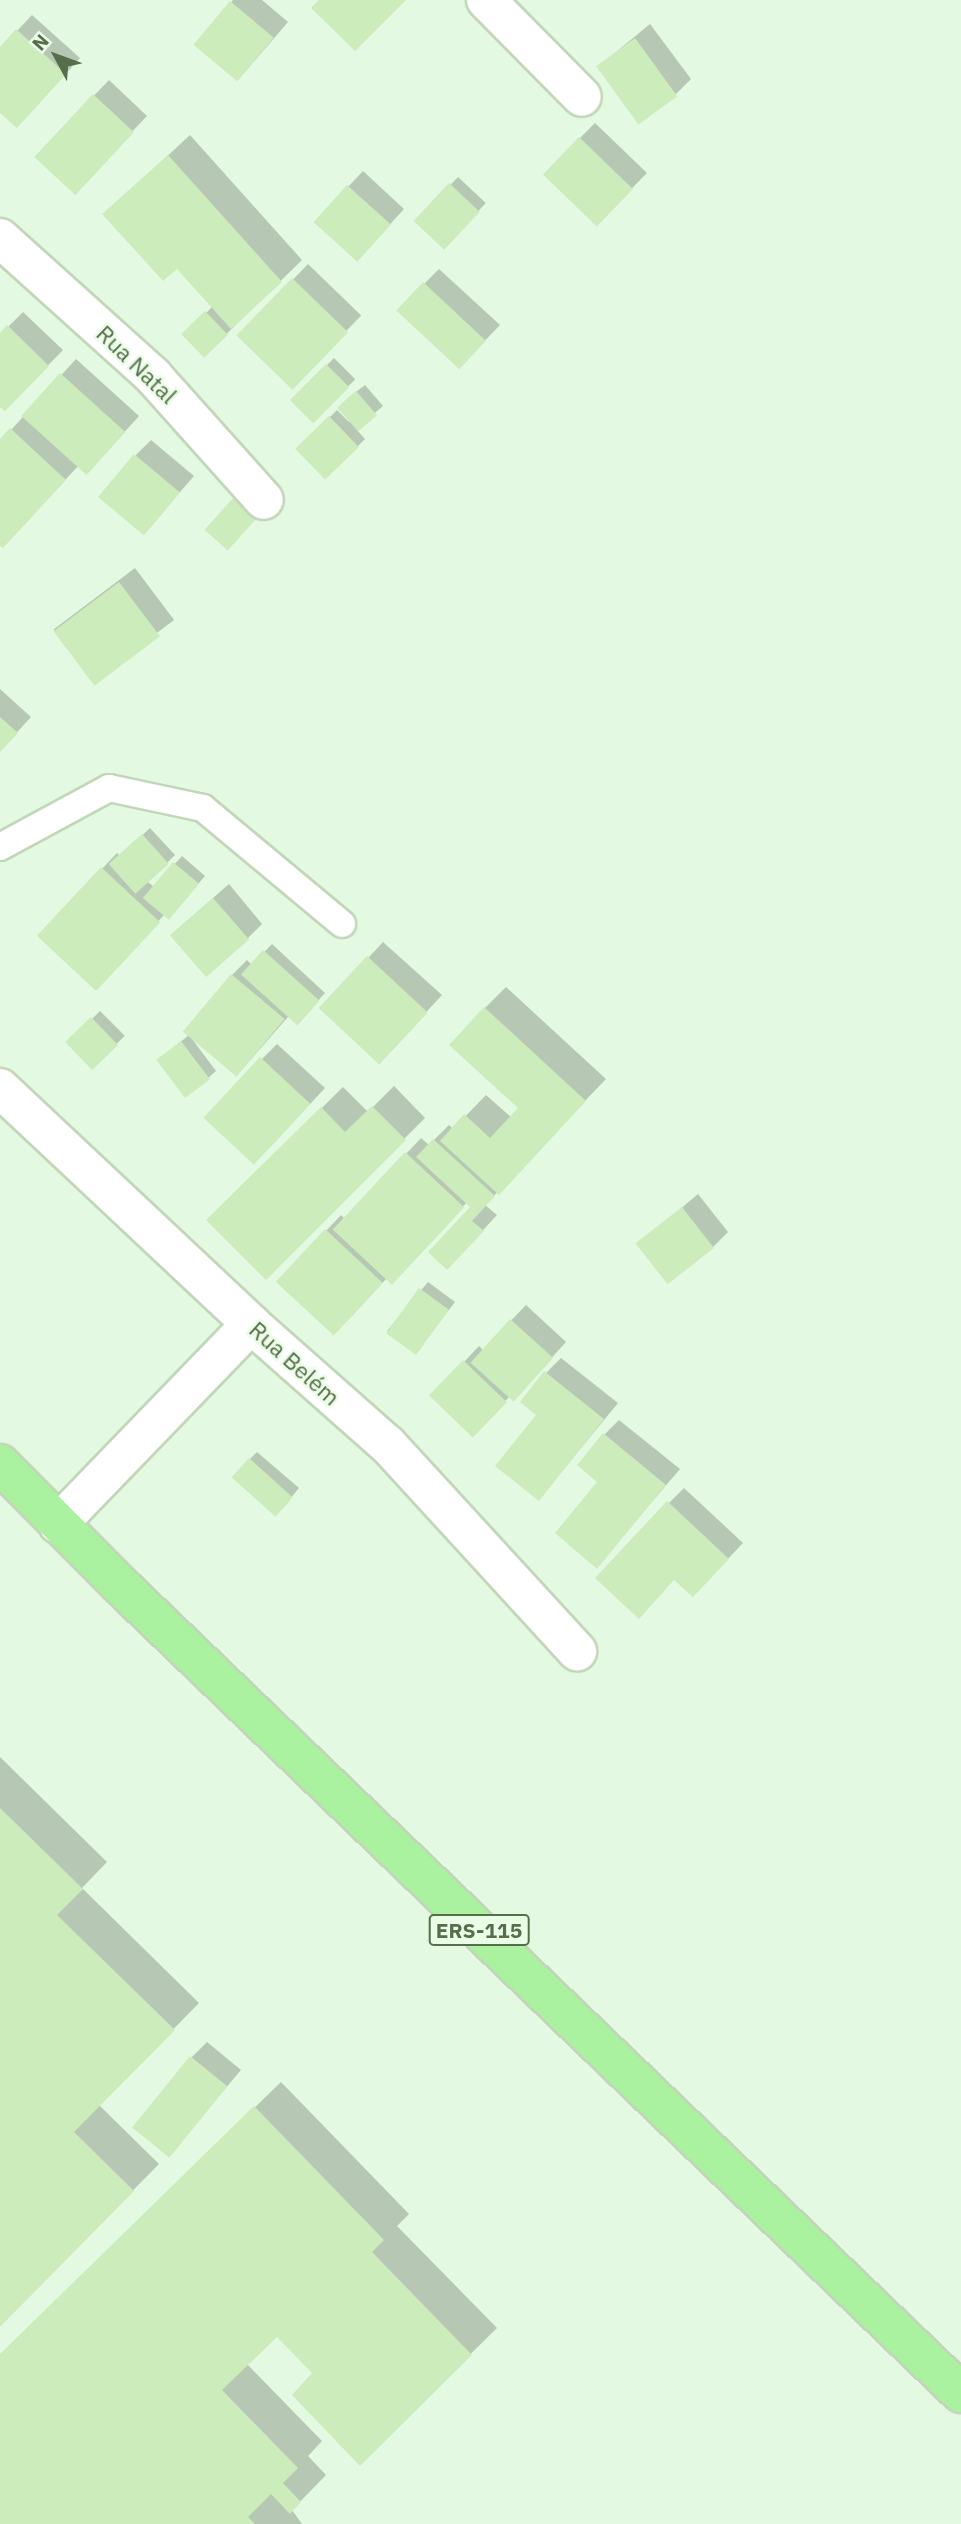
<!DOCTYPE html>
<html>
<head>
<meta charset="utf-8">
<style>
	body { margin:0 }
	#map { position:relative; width:961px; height:2524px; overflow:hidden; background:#e4f9e1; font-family:"IBM Plex Sans",sans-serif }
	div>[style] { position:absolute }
	.shadow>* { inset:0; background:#0003; transform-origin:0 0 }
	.building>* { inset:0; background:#cdecbb; transform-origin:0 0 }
	.roads { filter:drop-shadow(2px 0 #c2d7b9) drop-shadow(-2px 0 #c2d7b9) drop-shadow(0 2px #c2d7b9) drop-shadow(0 -2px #c2d7b9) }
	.service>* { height:26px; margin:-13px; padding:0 13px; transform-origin:13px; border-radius:13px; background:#fff }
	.minor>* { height:38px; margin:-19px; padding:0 19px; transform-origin:19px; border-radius:19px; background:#fff }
	.primary>* { height:38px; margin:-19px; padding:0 19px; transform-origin:19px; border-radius:19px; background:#aaf29f }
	span { translate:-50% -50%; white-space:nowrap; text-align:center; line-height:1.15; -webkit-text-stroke:5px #eafde6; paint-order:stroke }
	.shield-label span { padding:2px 5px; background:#eafde6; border:2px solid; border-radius:5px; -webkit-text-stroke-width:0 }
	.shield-label { font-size:21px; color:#586d4b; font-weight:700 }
	.street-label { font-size:23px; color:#586d4b }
	.north { position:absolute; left:21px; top:21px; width:70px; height:70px; -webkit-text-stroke:5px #eafde6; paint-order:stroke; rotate:311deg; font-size:19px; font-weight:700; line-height:28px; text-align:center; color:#586d4b }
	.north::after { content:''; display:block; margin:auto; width:24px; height:32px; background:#586d4b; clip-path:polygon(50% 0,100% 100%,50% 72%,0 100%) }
</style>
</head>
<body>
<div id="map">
	<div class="shadow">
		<i style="clip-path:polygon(233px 0,262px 0,288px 22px,238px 80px,196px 45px)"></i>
		<i style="clip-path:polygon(32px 15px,80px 58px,32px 111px,0 111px,0 49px)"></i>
		<i style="clip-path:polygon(650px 24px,691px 79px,676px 94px,599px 66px)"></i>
		<i style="clip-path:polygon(109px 80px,147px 116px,89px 177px,36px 156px)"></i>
		<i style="clip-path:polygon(595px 123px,647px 173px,597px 224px,580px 138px)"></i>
		<i style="clip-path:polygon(190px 135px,302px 260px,205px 355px,184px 335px,213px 306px,177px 267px,105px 214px)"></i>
		<i style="clip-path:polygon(363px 171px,404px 209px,371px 245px,315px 222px)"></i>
		<i style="left:458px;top:177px;width:38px;height:60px;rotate:43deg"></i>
		<i style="left:308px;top:264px;width:74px;height:99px;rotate:44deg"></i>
		<i style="clip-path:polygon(439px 269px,500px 325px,474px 352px,424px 284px)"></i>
		<i style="clip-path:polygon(23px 312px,63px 350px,5px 409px,0 404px,0 335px)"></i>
		<i style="left:334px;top:358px;width:30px;height:59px;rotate:45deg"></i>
		<i style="clip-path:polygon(76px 359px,139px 416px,101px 458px,79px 465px,18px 531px,0 543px,0 442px)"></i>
		<i style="clip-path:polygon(365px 385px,383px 406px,356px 429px,365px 439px,326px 478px,298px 449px,337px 410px,349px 422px,351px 420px,347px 399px)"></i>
		<i style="clip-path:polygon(151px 440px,194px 476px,144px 533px,136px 455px)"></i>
		<i style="left:135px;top:568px;width:65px;height:102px;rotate:53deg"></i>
		<i style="clip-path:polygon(0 689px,31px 717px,0 751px)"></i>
		<i style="clip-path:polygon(150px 828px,175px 855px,148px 882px,154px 887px,182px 856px,205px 876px,176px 910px,165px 914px,110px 972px,39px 936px,117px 853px,120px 856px)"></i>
		<i style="clip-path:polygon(229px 884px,262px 924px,247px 939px,172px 934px)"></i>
		<i style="clip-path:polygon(383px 942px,442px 995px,394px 1047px,322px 1008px)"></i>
		<i style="clip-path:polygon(272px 944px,325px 993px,303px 1017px,288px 1017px,237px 1075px,192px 1039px,216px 1071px,208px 1078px,167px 1053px,189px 1035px,232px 975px,247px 960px,252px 965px)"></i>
		<i style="clip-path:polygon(506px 987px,606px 1079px,485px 1205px,497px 1215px,462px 1253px,472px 1207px,467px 1202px,406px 1267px,387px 1278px,349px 1319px,278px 1282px,341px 1215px,345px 1219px,421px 1138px,429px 1145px,449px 1125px,453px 1129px,486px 1095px,512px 1118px,521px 1108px,485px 1008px)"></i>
		<i style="left:100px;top:1011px;width:35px;height:45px;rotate:45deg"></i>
		<i style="clip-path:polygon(277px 1044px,325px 1088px,269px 1148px,262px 1059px)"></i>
		<i style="clip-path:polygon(394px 1086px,425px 1118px,266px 1277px,209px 1220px,343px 1087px,368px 1112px)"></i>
		<i style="clip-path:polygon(698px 1194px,728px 1232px,713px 1247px,639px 1244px)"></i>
		<i style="clip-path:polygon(428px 1282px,455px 1302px,422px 1345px,387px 1331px)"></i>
		<i style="clip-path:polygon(526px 1305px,566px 1342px,528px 1384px,510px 1396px,472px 1435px,432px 1396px,479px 1346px,483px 1350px)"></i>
		<i style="clip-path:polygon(561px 1358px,618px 1403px,539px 1499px,539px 1415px,546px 1373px)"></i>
		<i style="clip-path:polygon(619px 1420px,680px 1469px,597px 1566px,604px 1435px)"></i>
		<i style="clip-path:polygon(257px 1452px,299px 1488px,284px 1506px,250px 1459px)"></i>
		<i style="clip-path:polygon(684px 1488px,743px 1543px,708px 1580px,669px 1503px)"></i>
		<i style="clip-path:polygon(0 1757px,107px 1862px,82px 1888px,199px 2003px,99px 2105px,159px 2164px,0 2325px)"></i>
		<i style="clip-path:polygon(207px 2042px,241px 2070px,169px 2155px,192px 2057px)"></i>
		<i style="clip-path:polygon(281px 2082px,409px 2214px,397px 2226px,497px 2328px,360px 2463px,315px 2373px,277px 2334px,247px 2364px,322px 2441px,308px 2456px,326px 2475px,292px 2510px,302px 2524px,0 2524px,0 2356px)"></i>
	</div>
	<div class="building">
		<i style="clip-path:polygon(319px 0,406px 0,355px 51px,311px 8px)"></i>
		<i style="left:230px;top:1px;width:57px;height:57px;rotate:40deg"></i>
		<i style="clip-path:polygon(16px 29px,66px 74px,17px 128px,0 113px,0 47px)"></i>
		<i style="left:635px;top:38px;width:72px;height:48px;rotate:54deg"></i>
		<i style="left:93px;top:94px;width:56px;height:86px;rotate:43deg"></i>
		<i style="left:579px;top:137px;width:75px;height:52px;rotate:44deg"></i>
		<i style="clip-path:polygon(168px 155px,282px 282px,231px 329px,177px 269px,163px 281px,102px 214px)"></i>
		<i style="left:449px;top:183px;width:42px;height:52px;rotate:43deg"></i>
		<i style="left:347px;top:185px;width:59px;height:50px;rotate:42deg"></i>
		<i style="left:292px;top:278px;width:78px;height:80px;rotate:44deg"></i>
		<i style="left:423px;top:282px;width:86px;height:39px;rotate:43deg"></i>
		<i style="left:205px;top:311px;width:33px;height:33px;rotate:46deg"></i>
		<i style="clip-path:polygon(7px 325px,49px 366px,5px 411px,0 407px,0 333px)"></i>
		<i style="left:326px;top:364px;width:33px;height:51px;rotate:45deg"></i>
		<i style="left:60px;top:373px;width:88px;height:58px;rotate:42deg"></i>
		<i style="left:356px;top:391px;width:32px;height:25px;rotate:49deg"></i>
		<i style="left:329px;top:416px;width:43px;height:47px;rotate:46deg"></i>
		<i style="clip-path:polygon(10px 428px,66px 480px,3px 548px,0 546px,0 439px)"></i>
		<i style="left:134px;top:454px;width:60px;height:56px;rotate:40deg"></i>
		<i style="left:234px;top:497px;width:31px;height:44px;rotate:42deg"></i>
		<i style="left:119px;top:582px;width:68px;height:82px;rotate:53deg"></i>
		<i style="clip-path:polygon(0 717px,18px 733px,0 752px)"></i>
		<i style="left:142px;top:834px;width:40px;height:45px;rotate:48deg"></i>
		<i style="left:173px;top:862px;width:34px;height:47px;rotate:40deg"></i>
		<i style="left:101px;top:867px;width:81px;height:94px;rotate:43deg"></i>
		<i style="left:213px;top:898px;width:55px;height:57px;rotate:49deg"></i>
		<i style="left:263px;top:950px;width:76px;height:33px;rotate:42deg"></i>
		<i style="left:367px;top:956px;width:83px;height:71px;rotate:43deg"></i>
		<i style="left:231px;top:974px;width:70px;height:75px;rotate:40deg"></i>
		<i style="clip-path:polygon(484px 1007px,586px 1101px,499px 1195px,440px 1141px,464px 1114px,490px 1138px,518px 1108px,449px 1045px)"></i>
		<i style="left:91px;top:1017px;width:39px;height:36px;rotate:46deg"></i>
		<i style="left:181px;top:1041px;width:48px;height:31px;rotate:53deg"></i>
		<i style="left:260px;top:1057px;width:69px;height:83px;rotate:43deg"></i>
		<i style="clip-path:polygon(372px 1106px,406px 1140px,266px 1280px,206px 1220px,321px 1107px,345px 1132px)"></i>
		<i style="clip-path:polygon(433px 1139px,495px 1196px,472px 1221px,484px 1231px,447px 1270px,428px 1252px,470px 1207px,416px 1157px)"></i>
		<i style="left:405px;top:1152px;width:81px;height:106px;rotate:43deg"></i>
		<i style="left:682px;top:1207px;width:52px;height:59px;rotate:52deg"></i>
		<i style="left:325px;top:1229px;width:79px;height:72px;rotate:43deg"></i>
		<i style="left:419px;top:1288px;width:37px;height:56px;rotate:36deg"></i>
		<i style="left:510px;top:1319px;width:58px;height:59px;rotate:42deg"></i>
		<i style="left:463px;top:1360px;width:61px;height:49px;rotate:44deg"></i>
		<i style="clip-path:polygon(544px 1371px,604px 1419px,539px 1501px,495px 1466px,536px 1415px,520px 1402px)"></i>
		<i style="clip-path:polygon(603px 1433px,666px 1485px,597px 1569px,555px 1533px,597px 1482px,577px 1465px)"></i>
		<i style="left:249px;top:1458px;width:59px;height:26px;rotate:42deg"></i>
		<i style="clip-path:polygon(667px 1501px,729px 1559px,693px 1597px,674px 1580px,639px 1619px,595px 1578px)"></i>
		<i style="clip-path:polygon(0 1808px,83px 1889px,57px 1915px,175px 2030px,74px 2132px,134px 2191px,0 2327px)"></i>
		<i style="left:190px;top:2056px;width:48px;height:92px;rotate:39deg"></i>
		<i style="clip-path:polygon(254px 2106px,384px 2240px,372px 2252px,472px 2355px,360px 2466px,292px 2395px,312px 2373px,277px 2337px,222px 2390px,298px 2468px,283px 2483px,301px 2502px,290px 2514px,271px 2494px,248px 2517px,255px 2524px,0 2524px,0 2354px)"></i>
	</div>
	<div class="roads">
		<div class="service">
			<i style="left:0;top:847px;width:124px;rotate:-28.4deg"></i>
			<i style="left:109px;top:788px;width:96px;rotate:12deg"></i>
			<i style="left:203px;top:808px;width:181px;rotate:39.8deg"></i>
		</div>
		<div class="minor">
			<i style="left:486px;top:0;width:136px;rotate:45.3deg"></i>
			<i style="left:0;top:238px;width:206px;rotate:42deg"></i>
			<i style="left:153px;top:376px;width:166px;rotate:48.2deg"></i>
			<i style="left:0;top:1088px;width:345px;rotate:43.2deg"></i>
			<i style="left:251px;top:1324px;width:183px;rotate:41.5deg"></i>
			<i style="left:388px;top:1445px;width:280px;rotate:47.5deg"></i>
			<i style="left:58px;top:1524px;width:278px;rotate:-46deg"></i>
		</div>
		<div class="primary">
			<i style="left:0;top:1464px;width:172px;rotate:45.2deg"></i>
			<i style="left:121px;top:1586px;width:1165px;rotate:43.85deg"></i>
		</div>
	</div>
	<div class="shield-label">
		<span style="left:479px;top:1930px">ERS-115</span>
	</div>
	<div class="street-label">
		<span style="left:137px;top:364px;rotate:44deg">Rua Natal</span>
		<span style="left:295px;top:1363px;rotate:42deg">Rua Belém</span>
	</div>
	<div class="north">N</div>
</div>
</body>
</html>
